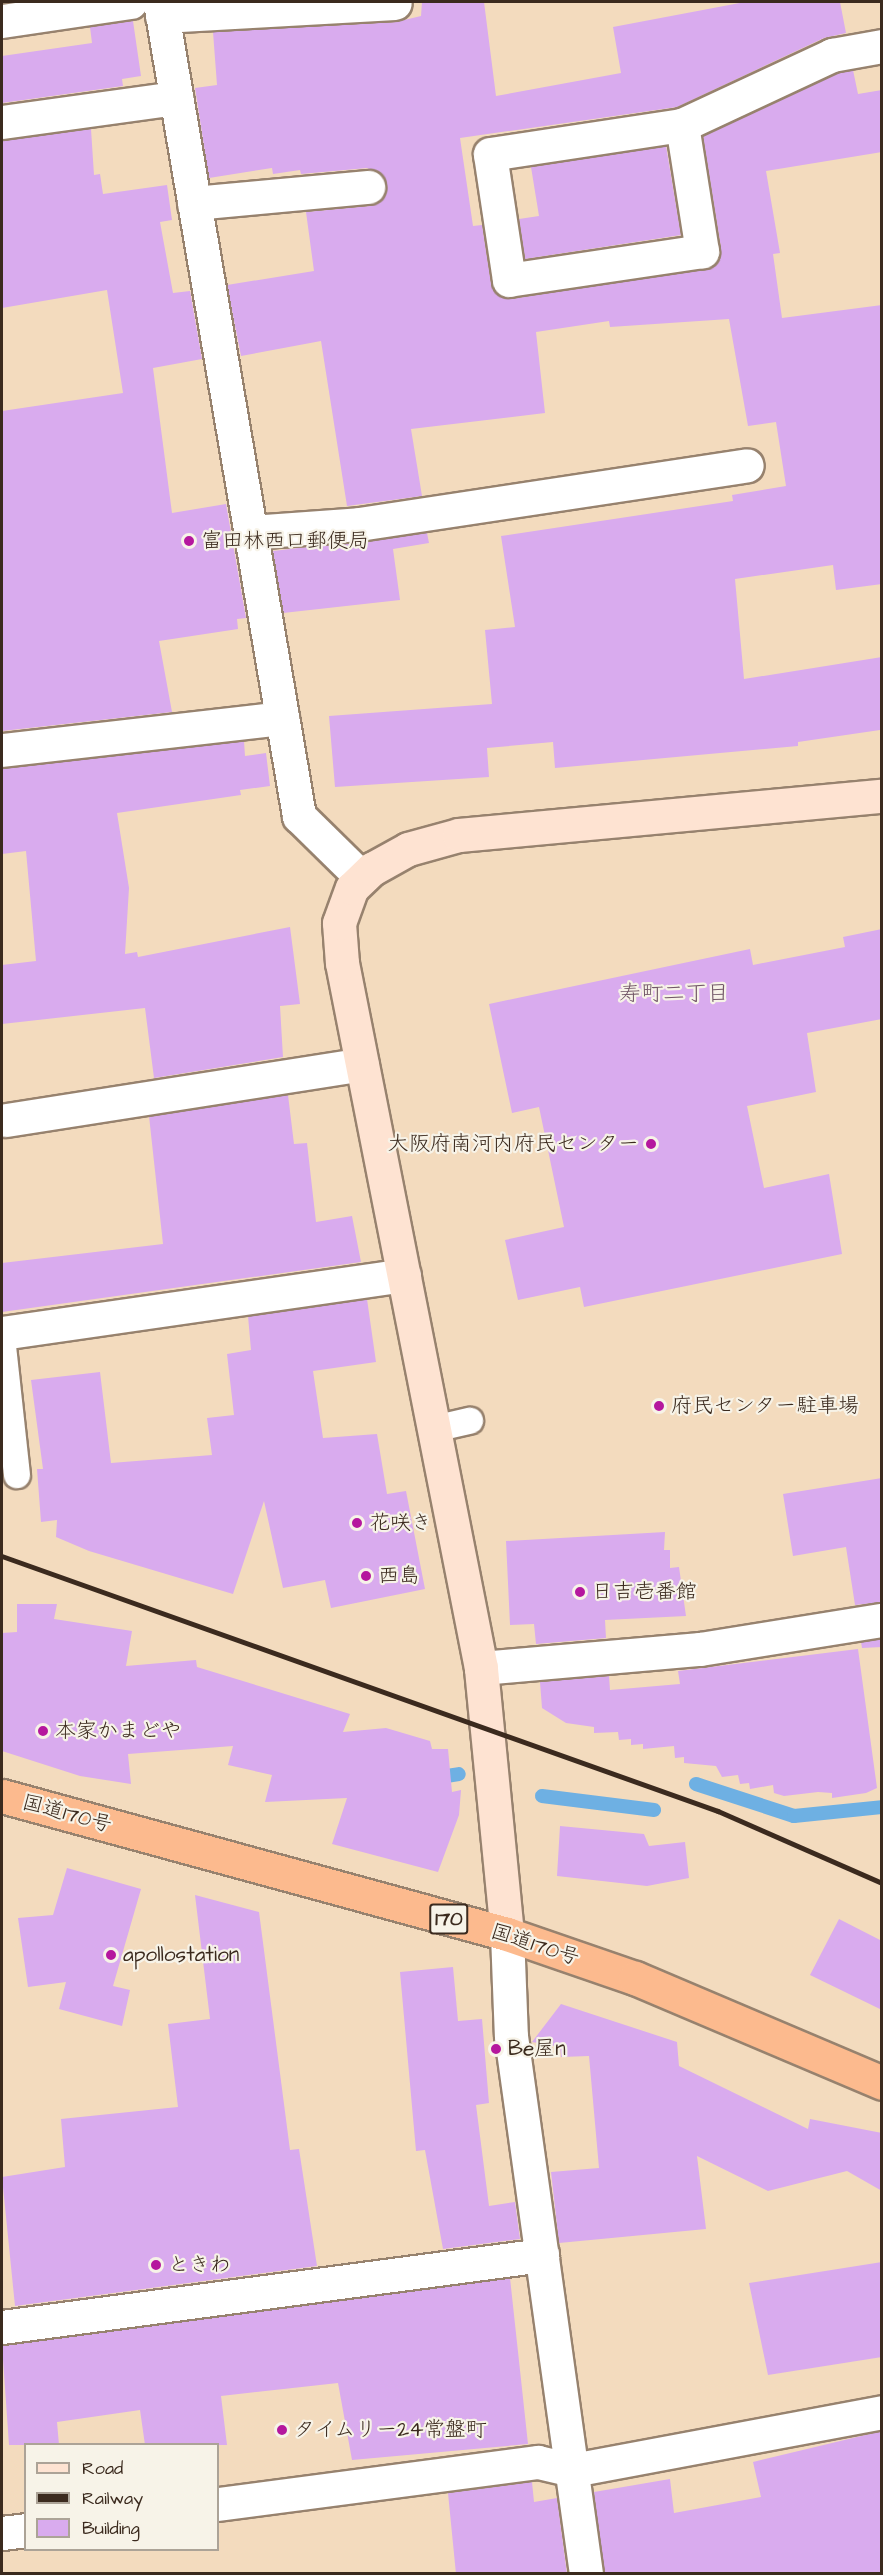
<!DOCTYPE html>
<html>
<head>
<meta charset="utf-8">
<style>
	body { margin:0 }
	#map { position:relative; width:883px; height:2575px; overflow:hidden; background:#f3dbbe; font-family:"Architects Daughter","Klee One",sans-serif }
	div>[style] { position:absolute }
	.stream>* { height:14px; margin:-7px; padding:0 7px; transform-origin:7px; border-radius:7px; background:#6eb0e3 }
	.building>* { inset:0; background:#d9abee }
	.roads { filter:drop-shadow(2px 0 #97826e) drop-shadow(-2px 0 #97826e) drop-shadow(0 2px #97826e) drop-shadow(0 -2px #97826e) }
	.lane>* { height:26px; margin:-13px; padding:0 13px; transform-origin:13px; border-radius:13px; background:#fff }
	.street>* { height:33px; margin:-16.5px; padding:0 16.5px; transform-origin:16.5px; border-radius:16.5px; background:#fff }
	.secondary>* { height:33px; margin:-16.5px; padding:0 16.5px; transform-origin:16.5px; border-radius:16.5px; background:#fee3d2 }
	.highway>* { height:33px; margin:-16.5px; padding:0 16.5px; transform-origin:16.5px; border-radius:16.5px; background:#fcba8e }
	.rail>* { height:4.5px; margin:-2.25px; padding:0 2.25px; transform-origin:2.25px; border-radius:2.25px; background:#3b2a1e }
	.dots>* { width:16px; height:16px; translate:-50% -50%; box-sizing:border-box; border:3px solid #f7f3e8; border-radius:50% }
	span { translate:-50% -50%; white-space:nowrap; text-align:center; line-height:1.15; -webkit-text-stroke:4.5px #f7f3e8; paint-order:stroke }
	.shield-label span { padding:2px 4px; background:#f7f3e8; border:2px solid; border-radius:4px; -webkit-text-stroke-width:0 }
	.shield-label { font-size:20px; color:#3b2a1e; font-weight:700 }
	.poi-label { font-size:21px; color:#3b2a1e }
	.left { translate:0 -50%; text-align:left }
	.right { translate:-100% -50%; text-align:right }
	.street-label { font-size:21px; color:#3b2a1e }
	.neighbourhood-label { font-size:22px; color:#725767 }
	.frame { position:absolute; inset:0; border:3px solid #3b2a1e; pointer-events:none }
	.legend { position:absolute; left:24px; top:2443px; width:195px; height:108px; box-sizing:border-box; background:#f7f3e8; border:2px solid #aca397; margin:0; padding:8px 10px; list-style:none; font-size:18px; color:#3b2a1e }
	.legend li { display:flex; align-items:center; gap:12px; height:30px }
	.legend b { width:30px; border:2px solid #aca397 }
</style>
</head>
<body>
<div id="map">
	<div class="stream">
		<i style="left:434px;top:1778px;width:25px;rotate:-9deg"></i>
		<i style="left:696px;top:1784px;width:103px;rotate:18.1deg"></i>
		<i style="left:794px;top:1816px;width:88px;rotate:-5.8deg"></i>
		<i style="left:542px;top:1796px;width:113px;rotate:7.1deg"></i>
	</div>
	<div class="building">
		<i style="clip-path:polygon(422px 2px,484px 2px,496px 96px,621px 73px,613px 27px,745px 2px,840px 2px,846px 33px,824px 38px,677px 107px,460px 138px,473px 226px,482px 225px,491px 283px,502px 297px,512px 299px,713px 266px,721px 248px,703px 136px,838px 73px,853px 70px,858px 94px,882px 90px,882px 152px,766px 171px,780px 253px,773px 254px,782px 318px,882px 305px,882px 584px,836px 590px,833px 565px,735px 579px,744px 679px,882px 657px,880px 730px,798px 742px,798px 746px,555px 768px,553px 742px,487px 748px,489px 777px,335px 787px,329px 716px,492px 704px,485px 630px,515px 627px,501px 536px,733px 501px,732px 495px,786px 486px,776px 422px,748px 426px,729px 319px,610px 327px,609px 321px,536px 332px,545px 413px,411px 429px,422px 496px,347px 506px,321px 341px,241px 356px,227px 285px,314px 271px,306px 212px,370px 206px,385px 195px,387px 185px,383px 176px,367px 168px,301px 174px,300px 170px,273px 174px,272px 168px,209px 178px,195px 88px,217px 85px,213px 32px,396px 22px,421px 16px)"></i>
		<i style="clip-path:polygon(133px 21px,141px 76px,122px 79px,123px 86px,2px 103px,2px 56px,92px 43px,90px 27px)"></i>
		<i style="clip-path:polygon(91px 129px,94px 175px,100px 174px,103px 194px,167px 185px,172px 220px,160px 222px,173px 293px,190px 291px,202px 359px,153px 368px,172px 513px,226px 504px,246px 618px,237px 619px,238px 629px,159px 641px,172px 712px,2px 731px,2px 411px,123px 393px,107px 290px,2px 308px,2px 140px)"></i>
		<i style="clip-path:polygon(666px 146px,681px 235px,525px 259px,519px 219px,539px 216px,531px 167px)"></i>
		<i style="clip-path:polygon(427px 533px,429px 543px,393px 549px,400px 600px,283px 613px,273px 551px)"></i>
		<i style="clip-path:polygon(244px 741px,245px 756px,266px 753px,270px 786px,240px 790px,241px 795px,117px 813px,129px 888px,125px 954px,137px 952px,138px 957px,290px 927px,300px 1004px,280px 1006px,283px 1057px,154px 1078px,145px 1008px,2px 1024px,2px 965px,36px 961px,26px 851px,2px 854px,2px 768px)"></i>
		<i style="clip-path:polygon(882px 929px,882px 1019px,807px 1033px,816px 1092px,747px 1106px,764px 1188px,829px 1174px,842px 1254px,584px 1307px,580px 1287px,518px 1300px,505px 1240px,564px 1227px,539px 1107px,512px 1113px,489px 1004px,750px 949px,753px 965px,845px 947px,843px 937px)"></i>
		<i style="clip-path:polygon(288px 1095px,294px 1144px,307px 1143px,316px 1222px,352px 1216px,361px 1262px,2px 1312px,2px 1263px,163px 1244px,149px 1116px)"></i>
		<i style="clip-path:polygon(367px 1299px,376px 1362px,313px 1371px,323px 1438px,377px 1434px,387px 1494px,406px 1491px,425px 1589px,331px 1608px,325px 1580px,283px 1588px,264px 1501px,233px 1594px,89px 1551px,56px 1537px,57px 1520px,41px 1522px,37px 1469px,43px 1469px,31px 1380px,100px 1372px,111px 1463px,212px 1455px,207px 1418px,234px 1415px,227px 1354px,251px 1350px,248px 1316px)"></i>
		<i style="clip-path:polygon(882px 1478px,882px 1602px,855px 1605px,846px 1547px,793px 1556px,783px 1494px)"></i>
		<i style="clip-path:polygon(665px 1532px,664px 1550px,670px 1550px,670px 1568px,679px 1567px,686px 1616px,605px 1620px,606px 1638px,536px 1644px,534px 1624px,510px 1625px,506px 1541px)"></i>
		<i style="clip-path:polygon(17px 1604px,57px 1604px,54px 1619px,132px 1631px,126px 1666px,196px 1660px,197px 1667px,350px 1714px,343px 1732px,386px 1728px,430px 1741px,432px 1749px,448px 1749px,452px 1792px,461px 1790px,459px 1815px,438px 1872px,332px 1844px,347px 1798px,265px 1802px,272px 1775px,228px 1765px,233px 1746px,128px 1754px,131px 1784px,80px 1776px,2px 1751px,2px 1633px,17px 1632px)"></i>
		<i style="clip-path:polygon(882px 1639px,882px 1647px,862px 1648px,861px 1642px)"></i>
		<i style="clip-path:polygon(858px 1649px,877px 1788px,866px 1793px,832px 1798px,832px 1793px,818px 1792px,784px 1796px,774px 1793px,773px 1785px,750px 1789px,749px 1783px,740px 1784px,738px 1775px,722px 1777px,716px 1766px,684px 1763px,684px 1757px,675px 1758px,674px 1746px,643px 1749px,643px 1744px,631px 1745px,631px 1739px,619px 1740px,618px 1732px,594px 1733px,594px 1727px,566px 1723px,542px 1708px,540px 1682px,609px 1676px,610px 1690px,680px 1684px,678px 1671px)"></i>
		<i style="clip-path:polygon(560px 1826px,644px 1834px,649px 1846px,685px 1842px,689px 1878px,647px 1886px,557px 1876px)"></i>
		<i style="clip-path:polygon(67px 1868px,141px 1889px,113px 1986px,130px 1990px,122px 2026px,59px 2009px,66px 1982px,28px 1987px,18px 1918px,53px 1915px)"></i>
		<i style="clip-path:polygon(195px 1895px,259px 1912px,290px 2150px,299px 2149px,317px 2266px,15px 2306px,2px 2177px,65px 2167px,61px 2119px,178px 2107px,168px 2024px,210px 2019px)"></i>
		<i style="clip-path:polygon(839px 1919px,882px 1941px,882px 2010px,810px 1975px)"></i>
		<i style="clip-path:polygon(453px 1967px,458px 2021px,482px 2019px,489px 2103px,476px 2105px,489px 2206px,515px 2202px,520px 2239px,443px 2249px,425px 2150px,416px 2151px,400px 1972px)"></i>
		<i style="clip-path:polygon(561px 2004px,677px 2042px,679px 2066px,808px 2129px,810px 2119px,882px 2133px,882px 2191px,847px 2171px,768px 2191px,697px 2156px,706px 2229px,559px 2243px,551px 2172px,599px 2168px,589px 2056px,561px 2057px,560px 2047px,532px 2042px)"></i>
		<i style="clip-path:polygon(882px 2262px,882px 2357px,768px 2375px,749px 2283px)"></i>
		<i style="clip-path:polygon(510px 2278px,528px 2444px,352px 2460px,338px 2383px,221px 2396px,227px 2445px,145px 2445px,140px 2410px,57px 2422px,59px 2445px,9px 2445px,2px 2345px)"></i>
		<i style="clip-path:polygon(882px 2431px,882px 2574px,604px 2574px,594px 2492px,670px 2479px,674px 2513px,761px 2497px,753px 2462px)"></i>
		<i style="clip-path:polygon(532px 2482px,534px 2502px,557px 2498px,567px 2574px,456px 2574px,448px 2493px)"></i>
	</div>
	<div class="roads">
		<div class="lane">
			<i style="left:2px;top:1337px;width:139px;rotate:83.8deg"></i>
			<i style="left:434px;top:1429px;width:37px;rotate:-13deg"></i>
		</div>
		<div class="street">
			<i style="left:160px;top:2px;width:826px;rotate:80.31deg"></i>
			<i style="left:299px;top:816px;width:88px;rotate:44.5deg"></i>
			<i style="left:162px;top:16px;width:233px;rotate:-3.2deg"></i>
			<i style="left:2px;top:21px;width:130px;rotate:-8.4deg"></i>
			<i style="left:2px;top:122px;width:176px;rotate:-7.9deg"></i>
			<i style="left:682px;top:125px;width:128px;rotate:81deg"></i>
			<i style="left:702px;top:251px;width:195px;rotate:171.5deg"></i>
			<i style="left:509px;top:280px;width:127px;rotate:-98.6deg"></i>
			<i style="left:490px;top:154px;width:194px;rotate:-8.6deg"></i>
			<i style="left:682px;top:125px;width:166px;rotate:-25deg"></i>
			<i style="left:832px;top:55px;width:51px;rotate:-10.2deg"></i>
			<i style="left:194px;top:203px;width:175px;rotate:-5.3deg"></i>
			<i style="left:251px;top:532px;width:108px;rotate:-4.2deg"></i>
			<i style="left:359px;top:524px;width:392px;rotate:-8.6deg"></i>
			<i style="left:2px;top:750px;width:282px;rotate:-6.5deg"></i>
			<i style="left:6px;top:1120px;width:360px;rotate:-8.9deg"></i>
			<i style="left:2px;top:1333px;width:406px;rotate:-8.2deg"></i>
			<i style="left:481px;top:1668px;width:220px;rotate:-5deg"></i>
			<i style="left:700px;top:1649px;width:184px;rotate:-9.1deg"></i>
			<i style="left:507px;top:1934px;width:102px;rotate:87.8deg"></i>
			<i style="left:511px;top:2036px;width:543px;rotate:82.06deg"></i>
			<i style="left:2px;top:2327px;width:545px;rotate:-7.59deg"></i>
			<i style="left:218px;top:2504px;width:323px;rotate:-7.5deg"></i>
			<i style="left:538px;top:2462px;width:36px;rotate:13deg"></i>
			<i style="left:573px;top:2470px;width:314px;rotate:-10.6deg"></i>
			<i style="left:2px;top:2533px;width:24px;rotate:-7deg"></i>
		</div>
		<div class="secondary">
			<i style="left:507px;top:1934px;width:267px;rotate:-95.6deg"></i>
			<i style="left:481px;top:1668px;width:719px;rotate:-101.15deg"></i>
			<i style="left:342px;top:963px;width:40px;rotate:-94.3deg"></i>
			<i style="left:339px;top:923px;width:37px;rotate:-70deg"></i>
			<i style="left:352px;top:888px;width:28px;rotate:-44deg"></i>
			<i style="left:372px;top:869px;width:41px;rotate:-29.1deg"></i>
			<i style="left:408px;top:849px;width:53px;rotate:-15.4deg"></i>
			<i style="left:459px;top:835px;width:425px;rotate:-5.3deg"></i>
		</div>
		<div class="highway">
			<i style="left:2px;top:1796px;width:524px;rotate:15.28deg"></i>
			<i style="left:507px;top:1934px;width:135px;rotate:19deg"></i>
			<i style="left:635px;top:1978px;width:268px;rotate:23deg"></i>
		</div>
	</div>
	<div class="rail">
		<i style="left:2px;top:1556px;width:760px;rotate:19.6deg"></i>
		<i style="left:718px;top:1811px;width:179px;rotate:23.7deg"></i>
	</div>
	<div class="dots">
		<i style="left:189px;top:541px;background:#b5179e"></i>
		<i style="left:651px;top:1144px;background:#b5179e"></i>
		<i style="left:659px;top:1406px;background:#b5179e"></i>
		<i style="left:357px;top:1523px;background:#b5179e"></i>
		<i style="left:366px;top:1576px;background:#b5179e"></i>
		<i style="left:580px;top:1592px;background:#b5179e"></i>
		<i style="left:43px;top:1731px;background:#b5179e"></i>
		<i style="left:111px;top:1955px;background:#b5179e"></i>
		<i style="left:496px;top:2049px;background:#b5179e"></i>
		<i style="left:156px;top:2265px;background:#b5179e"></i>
		<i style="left:282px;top:2430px;background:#b5179e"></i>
	</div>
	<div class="shield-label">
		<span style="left:449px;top:1919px">170</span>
	</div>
	<div class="poi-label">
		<span class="left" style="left:201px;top:541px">富田林西口郵便局</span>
		<span class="right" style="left:639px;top:1144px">大阪府南河内府民センター</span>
		<span class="left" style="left:671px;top:1406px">府民センター駐車場</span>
		<span class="left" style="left:369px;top:1523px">花咲き</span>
		<span class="left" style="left:378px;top:1576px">西島</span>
		<span class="left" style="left:592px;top:1592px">日吉壱番館</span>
		<span class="left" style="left:55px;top:1731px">本家かまどや</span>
		<span class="left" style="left:123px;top:1955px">apollostation</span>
		<span class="left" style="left:508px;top:2049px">Be屋n</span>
		<span class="left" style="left:168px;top:2265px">ときわ</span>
		<span class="left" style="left:294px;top:2430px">タイムリー24常盤町</span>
	</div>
	<div class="street-label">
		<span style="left:67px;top:1814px;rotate:15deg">国道170号</span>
		<span style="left:535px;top:1945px;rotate:18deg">国道170号</span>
	</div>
	<div class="neighbourhood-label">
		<span style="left:674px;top:994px">寿町二丁目</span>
	</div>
	<div class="frame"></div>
	<ul class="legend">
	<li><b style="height:8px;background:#fee3d2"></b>Road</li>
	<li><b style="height:8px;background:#3b2a1e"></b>Railway</li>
	<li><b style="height:16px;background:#d9abee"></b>Building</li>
	</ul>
</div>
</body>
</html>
